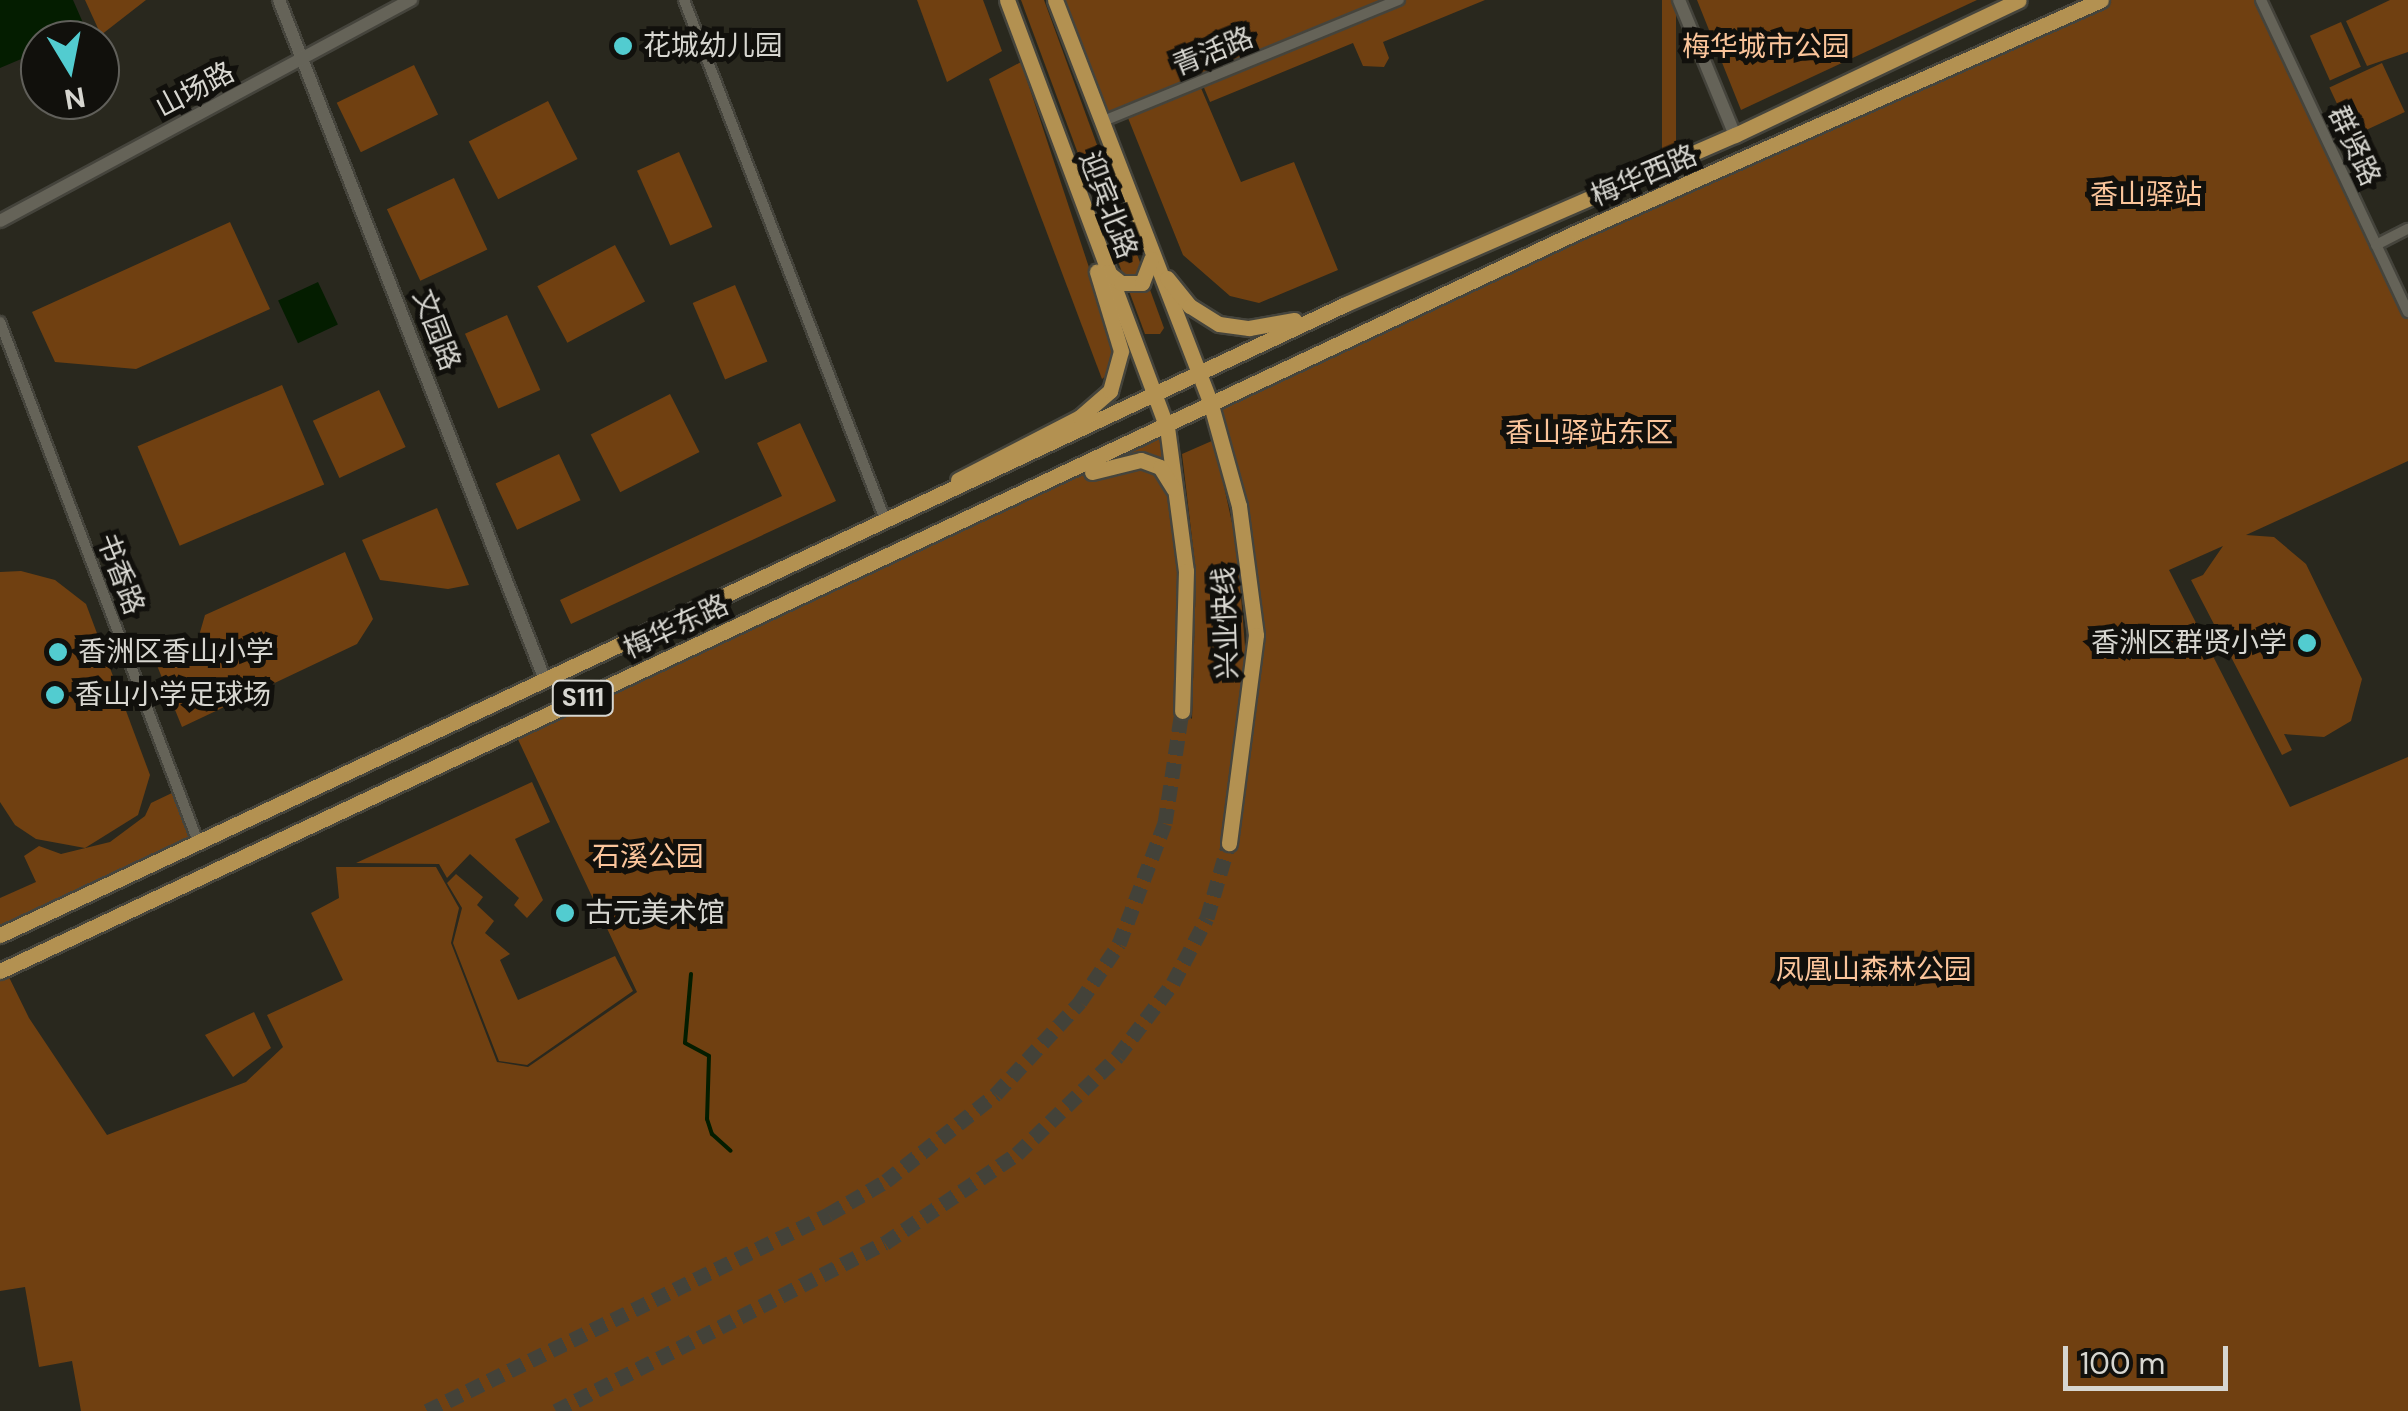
<!DOCTYPE html>
<html>
<head>
<meta charset="utf-8">
<style>
	body { margin:0 }
	#map { position:relative; width:2408px; height:1411px; overflow:hidden; background:#29281e; font-family:"DM Sans","Noto Sans SC",sans-serif }
	div>[style] { position:absolute }
	.green>* { inset:0; background:#704011; transform-origin:0 0 }
	.water>* { inset:0; background:#041d00; transform-origin:0 0 }
	.stream>* { height:4px; margin:-2px; padding:0 2px; transform-origin:2px; border-radius:2px; background:#041d00 }
	.primary-tunnel>* { height:15px; margin-top:-7.5px; transform-origin:0; background:repeating-linear-gradient(90deg,#434239 0 15px,transparent 0 23px) }
	.roads { filter:drop-shadow(2px 0 #45443c) drop-shadow(-2px 0 #45443c) drop-shadow(0 2px #45443c) drop-shadow(0 -2px #45443c) }
	.minor>* { height:10px; margin:-5px; padding:0 5px; transform-origin:5px; border-radius:5px; background:#656358 }
	.tertiary>* { height:12px; margin:-6px; padding:0 6px; transform-origin:6px; border-radius:6px; background:#656358 }
	.primary>* { height:15px; margin:-7.5px; padding:0 7.5px; transform-origin:7.5px; border-radius:7.5px; background:#b39151 }
	.dots>* { width:28px; height:28px; translate:-50% -50%; box-sizing:border-box; border:5px solid #11100c; border-radius:50% }
	span { translate:-50% -50%; white-space:nowrap; text-align:center; line-height:1.15; -webkit-text-stroke:10px #11100c; paint-order:stroke }
	.shield-label span { padding:2px 8px; background:#11100c; border:2px solid; border-radius:8px; -webkit-text-stroke-width:0 }
	.shield-label { font-size:25px; color:#d7d6d0; font-weight:700 }
	.poi-label { font-size:28px; color:#d7d6d0 }
	.left { translate:0 -50%; text-align:left }
	.right { translate:-100% -50%; text-align:right }
	.park-label { font-size:28px; color:#fbc59b }
	.street-label { font-size:28px; color:#d7d6d0 }
	.north { position:absolute; left:20px; top:20px; width:100px; height:100px; box-sizing:border-box; background:#11100c; border:2px solid #605f5a; border-radius:50%; rotate:170deg; font-size:28px; font-weight:700; line-height:40px; text-align:center; color:#d7d6d0 }
	.north::after { content:''; display:block; margin:auto; width:35px; height:45px; background:#52ccd0; clip-path:polygon(50% 0,100% 100%,50% 72%,0 100%) }
	.scale { position:absolute; left:2063px; top:1346px; width:165px; height:45px; box-sizing:border-box; border:5px solid #d7d6d0; border-top:0; padding-left:12px; font-size:30px; line-height:35px; white-space:nowrap; color:#d7d6d0; -webkit-text-stroke:8px #11100c; paint-order:stroke }
</style>
</head>
<body>
<div id="map">
	<div class="green">
		<i style="clip-path:polygon(85px 0,146px 0,101px 35px)"></i>
		<i style="clip-path:polygon(917px 0,983px 0,1002px 51px,947px 82px)"></i>
		<i style="clip-path:polygon(1021px 0,1044px 0,1164px 328px,1160px 334px,1145px 334px)"></i>
		<i style="clip-path:polygon(1056px 0,1398px 0,1101px 122px)"></i>
		<i style="clip-path:polygon(1405px 0,1485px 0,1383px 42px,1389px 58px,1384px 67px,1363px 66px,1353px 43px,1210px 102px,1202px 83px)"></i>
		<i style="left:1662px;top:0;width:14px;height:150px"></i>
		<i style="clip-path:polygon(1697px 0,1977px 0,1741px 110px)"></i>
		<i style="clip-path:polygon(2101px 0,2261px 0,2408px 312px,2408px 461px,2246px 535px,2274px 537px,2306px 564px,2362px 679px,2351px 721px,2324px 737px,2284px 734px,2292px 750px,2282px 755px,2191px 580px,2203px 575px,2223px 546px,2169px 570px,2290px 807px,2408px 757px,2408px 1411px,81px 1411px,72px 1361px,39px 1367px,25px 1287px,0 1291px,0 972px,5px 969px,29px 1018px,107px 1135px,246px 1082px,283px 1047px,267px 1015px,343px 980px,311px 913px,339px 898px,336px 867px,436px 867px,459px 908px,451px 943px,497px 1062px,528px 1067px,637px 992px,514px 731px,1167px 427px,1184px 541px,1182px 711px,1192px 719px,1196px 572px,1182px 454px,1214px 440px,1237px 546px,1246px 659px,1256px 625px,1211px 405px)"></i>
		<i style="clip-path:polygon(2390px 0,2408px 0,2408px 52px,2367px 66px,2346px 21px)"></i>
		<i style="left:2341px;top:22px;width:49px;height:34px;rotate:66deg"></i>
		<i style="clip-path:polygon(1021px 62px,1114px 343px,1112px 371px,1102px 379px,989px 79px)"></i>
		<i style="left:2382px;top:63px;width:54px;height:58px;rotate:65deg"></i>
		<i style="left:414px;top:65px;width:55px;height:86px;rotate:64deg"></i>
		<i style="clip-path:polygon(1201px 88px,1241px 182px,1294px 162px,1338px 270px,1259px 303px,1230px 296px,1183px 255px,1128px 118px)"></i>
		<i style="left:548px;top:101px;width:65px;height:89px;rotate:63deg"></i>
		<i style="left:679px;top:152px;width:82px;height:46px;rotate:66deg"></i>
		<i style="left:454px;top:178px;width:79px;height:74px;rotate:65deg"></i>
		<i style="clip-path:polygon(230px 222px,270px 309px,136px 369px,55px 362px,32px 312px)"></i>
		<i style="left:615px;top:245px;width:64px;height:88px;rotate:62deg"></i>
		<i style="left:735px;top:285px;width:83px;height:46px;rotate:67deg"></i>
		<i style="left:507px;top:315px;width:82px;height:46px;rotate:66deg"></i>
		<i style="left:282px;top:385px;width:108px;height:157px;rotate:67deg"></i>
		<i style="left:379px;top:390px;width:63px;height:73px;rotate:65deg"></i>
		<i style="left:670px;top:394px;width:65px;height:89px;rotate:63deg"></i>
		<i style="clip-path:polygon(800px 423px,836px 501px,571px 624px,560px 600px,782px 496px,757px 443px)"></i>
		<i style="left:559px;top:454px;width:51px;height:70px;rotate:65deg"></i>
		<i style="clip-path:polygon(437px 508px,469px 585px,448px 589px,380px 580px,362px 540px)"></i>
		<i style="clip-path:polygon(345px 552px,373px 619px,357px 644px,182px 727px,156px 663px,196px 646px,205px 615px)"></i>
		<i style="clip-path:polygon(21px 571px,55px 580px,86px 604px,150px 775px,138px 815px,85px 848px,36px 839px,15px 825px,0 802px,0 572px)"></i>
		<i style="clip-path:polygon(532px 782px,550px 822px,515px 839px,543px 900px,527px 918px,514px 905px,519px 898px,470px 854px,447px 878px,439px 864px,356px 863px)"></i>
		<i style="clip-path:polygon(174px 792px,192px 839px,0 929px,0 898px,36px 882px,24px 856px,39px 846px,61px 854px,110px 842px,145px 816px,151px 803px)"></i>
		<i style="clip-path:polygon(456px 874px,483px 897px,477px 905px,494px 921px,485px 933px,510px 954px,500px 960px,518px 1000px,615px 956px,633px 991px,527px 1065px,499px 1061px,453px 943px,462px 908px,447px 883px)"></i>
		<i style="clip-path:polygon(254px 1012px,271px 1048px,233px 1077px,205px 1035px)"></i>
	</div>
	<div class="water">
		<i style="clip-path:polygon(0 0,73px 0,87px 32px,40px 40px,40px 51px,0 68px)"></i>
		<i style="left:318px;top:282px;width:47px;height:44px;rotate:65deg"></i>
	</div>
	<div class="stream">
		<i style="left:691px;top:974px;width:69px;rotate:95deg"></i>
		<i style="left:685px;top:1043px;width:27px;rotate:28deg"></i>
		<i style="left:709px;top:1056px;width:63px;rotate:91.8deg"></i>
		<i style="left:707px;top:1119px;width:16px;rotate:72deg"></i>
		<i style="left:712px;top:1134px;width:25px;rotate:42deg"></i>
	</div>
	<div class="primary-tunnel">
		<i style="left:427px;top:1411px;width:448px;rotate:-26.1deg"></i>
		<i style="left:829px;top:1214px;width:66px;rotate:-30.1deg"></i>
		<i style="left:886px;top:1181px;width:140px;rotate:-38.3deg"></i>
		<i style="left:996px;top:1094px;width:125px;rotate:-47.6deg"></i>
		<i style="left:1080px;top:1002px;width:70px;rotate:-56.1deg"></i>
		<i style="left:1119px;top:944px;width:129px;rotate:-69.2deg"></i>
		<i style="left:1165px;top:823px;width:113px;rotate:-81.4deg"></i>
		<i style="left:556px;top:1411px;width:369px;rotate:-27.1deg"></i>
		<i style="left:885px;top:1243px;width:159px;rotate:-34deg"></i>
		<i style="left:1017px;top:1154px;width:141px;rotate:-44.1deg"></i>
		<i style="left:1118px;top:1056px;width:91px;rotate:-53deg"></i>
		<i style="left:1173px;top:983px;width:73px;rotate:-62.4deg"></i>
		<i style="left:1207px;top:918px;width:78px;rotate:-73.7deg"></i>
	</div>
	<div class="roads">
		<div class="minor">
			<i style="left:684px;top:0;width:560px;rotate:68.84deg"></i>
			<i style="left:2261px;top:0;width:345px;rotate:64.8deg"></i>
			<i style="left:1101px;top:122px;width:322px;rotate:-22.3deg"></i>
			<i style="left:2376px;top:245px;width:36px;rotate:-27deg"></i>
			<i style="left:0;top:322px;width:556px;rotate:69.15deg"></i>
		</div>
		<div class="tertiary">
			<i style="left:279px;top:0;width:730px;rotate:68.64deg"></i>
			<i style="left:1679px;top:0;width:146px;rotate:67.5deg"></i>
			<i style="left:0;top:221px;width:467px;rotate:-28.3deg"></i>
		</div>
		<div class="primary">
			<i style="left:1007px;top:0;width:456px;rotate:69.5deg"></i>
			<i style="left:1167px;top:427px;width:145px;rotate:82.5deg"></i>
			<i style="left:1186px;top:571px;width:140px;rotate:91.6deg"></i>
			<i style="left:1055px;top:0;width:434px;rotate:68.9deg"></i>
			<i style="left:1211px;top:405px;width:105px;rotate:74.5deg"></i>
			<i style="left:1239px;top:506px;width:130px;rotate:82.5deg"></i>
			<i style="left:1256px;top:635px;width:210px;rotate:97.4deg"></i>
			<i style="left:1107px;top:272px;width:18px;rotate:38deg"></i>
			<i style="left:1121px;top:283px;width:21px"></i>
			<i style="left:1142px;top:283px;width:26px;rotate:-69deg"></i>
			<i style="left:1167px;top:278px;width:36px;rotate:51deg"></i>
			<i style="left:1190px;top:306px;width:34px;rotate:32deg"></i>
			<i style="left:1219px;top:324px;width:30px;rotate:8deg"></i>
			<i style="left:1249px;top:328px;width:46px;rotate:-10.1deg"></i>
			<i style="left:1092px;top:472px;width:50px;rotate:-13.8deg"></i>
			<i style="left:1141px;top:460px;width:20px;rotate:20deg"></i>
			<i style="left:1160px;top:467px;width:26px;rotate:58deg"></i>
			<i style="left:958px;top:480px;width:137px;rotate:-27.3deg"></i>
			<i style="left:1080px;top:417px;width:40px;rotate:-41deg"></i>
			<i style="left:1110px;top:391px;width:41px;rotate:-74.6deg"></i>
			<i style="left:1121px;top:351px;width:83px;rotate:-106.9deg"></i>
			<i style="left:0;top:935px;width:1487px;rotate:-25.12deg"></i>
			<i style="left:1346px;top:304px;width:424px;rotate:-23.5deg"></i>
			<i style="left:1735px;top:135px;width:314px;rotate:-25.4deg"></i>
			<i style="left:0;top:971px;width:1742px;rotate:-25.11deg"></i>
			<i style="left:1577px;top:232px;width:573px;rotate:-23.88deg"></i>
		</div>
	</div>
	<div class="dots">
		<i style="left:623px;top:46px;background:#52ccd0"></i>
		<i style="left:2307px;top:643px;background:#52ccd0"></i>
		<i style="left:58px;top:652px;background:#52ccd0"></i>
		<i style="left:55px;top:695px;background:#52ccd0"></i>
		<i style="left:565px;top:913px;background:#52ccd0"></i>
	</div>
	<div class="shield-label">
		<span style="left:583px;top:698px">S111</span>
	</div>
	<div class="poi-label">
		<span class="left" style="left:643px;top:46px">花城幼儿园</span>
		<span class="right" style="left:2287px;top:643px">香洲区群贤小学</span>
		<span class="left" style="left:78px;top:652px">香洲区香山小学</span>
		<span class="left" style="left:75px;top:695px">香山小学足球场</span>
		<span class="left" style="left:585px;top:913px">古元美术馆</span>
	</div>
	<div class="park-label">
		<span style="left:1766px;top:47px">梅华城市公园</span>
		<span style="left:2146px;top:195px">香山驿站</span>
		<span style="left:1589px;top:433px">香山驿站东区</span>
		<span style="left:648px;top:857px">石溪公园</span>
		<span style="left:1874px;top:970px">凤凰山森林公园</span>
	</div>
	<div class="street-label">
		<span style="left:1213px;top:52px;rotate:-22deg">青活路</span>
		<span style="left:195px;top:90px;rotate:-28deg">山场路</span>
		<span style="left:2354px;top:146px;rotate:65deg">群贤路</span>
		<span style="left:1644px;top:176px;rotate:-23deg">梅华西路</span>
		<span style="left:1108px;top:205px;rotate:69deg">迎宾北路</span>
		<span style="left:436px;top:330px;rotate:69deg">文园路</span>
		<span style="left:120px;top:574px;rotate:69deg">书香路</span>
		<span style="left:1226px;top:623px;rotate:-92deg">兴业快线</span>
		<span style="left:676px;top:627px;rotate:-25deg">梅华东路</span>
	</div>
	<div class="north">N</div>
	<div class="scale">100 m</div>
</div>
</body>
</html>
